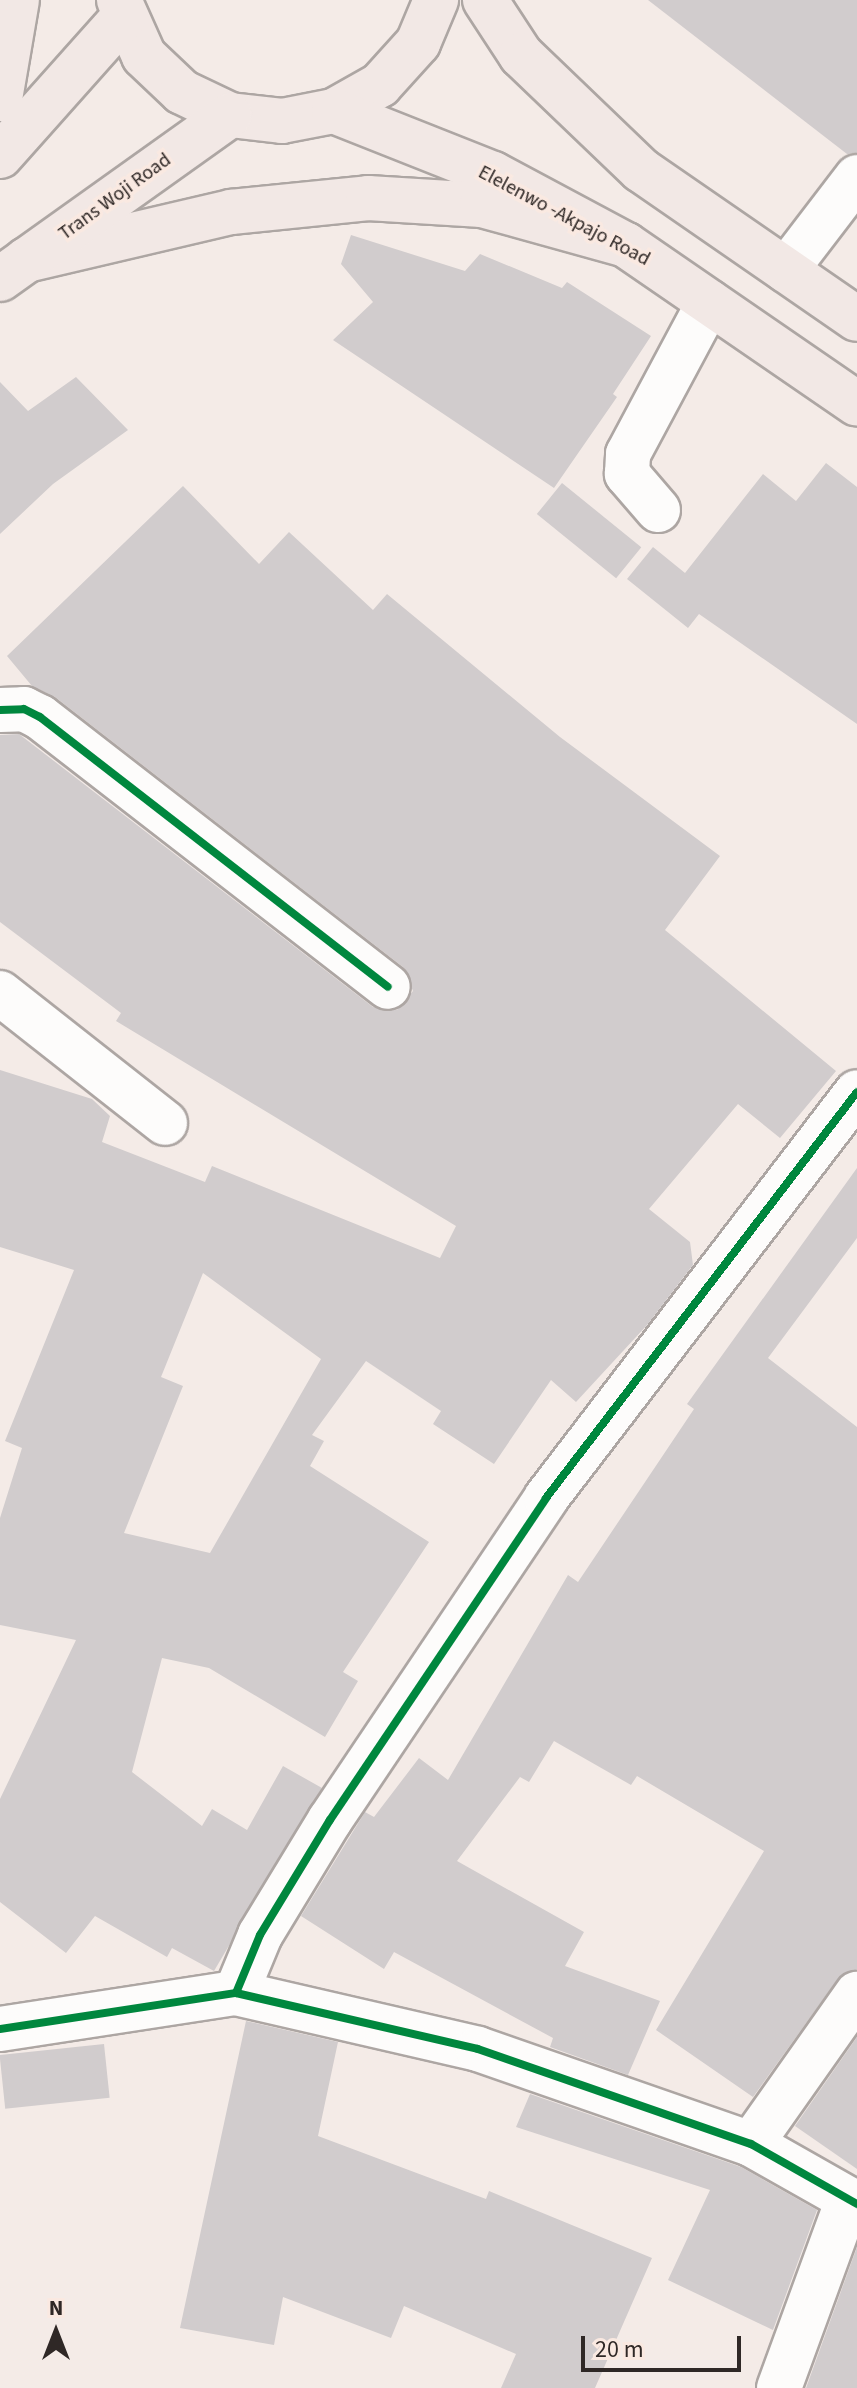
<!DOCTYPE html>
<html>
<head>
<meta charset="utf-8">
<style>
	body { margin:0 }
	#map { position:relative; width:857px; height:2388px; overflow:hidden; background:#f4ebe7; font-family:"Source Sans 3",sans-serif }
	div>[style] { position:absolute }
	.building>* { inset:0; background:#d1cccd; transform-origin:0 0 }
	.roads { filter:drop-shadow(2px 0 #ada6a3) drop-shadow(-2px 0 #ada6a3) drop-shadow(0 2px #ada6a3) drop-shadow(0 -2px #ada6a3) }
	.minor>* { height:44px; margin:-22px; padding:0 22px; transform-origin:22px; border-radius:22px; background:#fdfcfb }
	.major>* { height:44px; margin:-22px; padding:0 22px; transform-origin:22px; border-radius:22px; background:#f2e8e5 }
	.cycleway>* { height:8px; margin:-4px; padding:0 4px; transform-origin:4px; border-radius:4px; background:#00873e }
	span { translate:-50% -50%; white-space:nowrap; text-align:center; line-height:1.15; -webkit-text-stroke:7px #fae9e1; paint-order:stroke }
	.street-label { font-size:20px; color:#2f2826 }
	.north { position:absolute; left:16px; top:2292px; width:80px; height:80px; -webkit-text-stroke:6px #fae9e1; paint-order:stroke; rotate:0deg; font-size:22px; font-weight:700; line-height:32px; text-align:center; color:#2f2826 }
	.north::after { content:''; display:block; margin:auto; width:28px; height:36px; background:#2f2826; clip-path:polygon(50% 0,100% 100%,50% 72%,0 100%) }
	.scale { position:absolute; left:581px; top:2336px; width:160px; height:36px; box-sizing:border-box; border:4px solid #2f2826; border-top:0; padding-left:10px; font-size:24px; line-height:28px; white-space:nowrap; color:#2f2826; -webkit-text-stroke:6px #fae9e1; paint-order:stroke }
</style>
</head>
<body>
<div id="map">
	<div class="building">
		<i style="clip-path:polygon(648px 0,857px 0,857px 153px,847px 154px)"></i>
		<i style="clip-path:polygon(351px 235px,465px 271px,480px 254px,562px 288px,567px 282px,651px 336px,613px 394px,617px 397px,554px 488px,333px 340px,373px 302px,341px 264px)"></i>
		<i style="clip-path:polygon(76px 377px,128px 430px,53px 484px,0 534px,0 382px,28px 411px)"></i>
		<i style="clip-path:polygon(826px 463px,857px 487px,857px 724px,699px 614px,688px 628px,627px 579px,653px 547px,685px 573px,763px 474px,796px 501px)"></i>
		<i style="left:562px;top:483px;width:102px;height:40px;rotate:39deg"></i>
		<i style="clip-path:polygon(evenodd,183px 486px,259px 564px,289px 532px,373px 610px,387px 594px,560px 737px,720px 856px,665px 930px,836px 1071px,780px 1138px,738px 1104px,649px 1209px,690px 1242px,693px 1265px,648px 1324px,576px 1402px,551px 1380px,494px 1464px,433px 1424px,441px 1411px,366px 1361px,312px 1435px,324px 1441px,310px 1466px,429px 1542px,343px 1672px,358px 1681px,325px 1737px,209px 1668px,162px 1658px,132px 1772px,202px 1826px,212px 1809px,247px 1830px,283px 1766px,322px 1788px,214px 1971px,172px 1948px,167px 1957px,95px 1916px,66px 1953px,0 1902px,0 1799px,76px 1640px,0 1625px,0 1518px,22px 1448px,5px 1441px,74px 1270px,0 1247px,0 1070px,92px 1099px,110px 1116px,102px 1142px,205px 1182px,212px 1166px,440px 1258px,456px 1226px,116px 1021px,121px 1013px,0 922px,0 735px,19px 734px,373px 1007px,397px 1010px,413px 991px,403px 967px,55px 697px,32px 686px,7px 656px,183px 486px,203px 1273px,321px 1359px,210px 1553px,124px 1533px,183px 1386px,161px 1377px,203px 1273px)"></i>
		<i style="clip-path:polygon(857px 1168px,857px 1238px,768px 1358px,857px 1427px,857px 1969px,837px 1980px,753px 2097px,656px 2030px,764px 1851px,637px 1776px,631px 1785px,554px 1741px,529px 1782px,520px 1777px,457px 1861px,584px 1932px,565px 1966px,660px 2001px,628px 2075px,550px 2047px,553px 2038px,394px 1952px,384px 1969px,301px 1916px,365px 1812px,374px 1817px,419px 1758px,448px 1780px,568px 1575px,578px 1582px,694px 1409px,687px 1404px)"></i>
		<i style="clip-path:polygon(246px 2021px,338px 2042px,318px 2136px,486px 2199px,489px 2191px,652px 2258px,595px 2388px,501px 2388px,516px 2354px,404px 2306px,391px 2338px,283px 2297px,274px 2345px,180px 2328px)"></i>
		<i style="clip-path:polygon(857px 2037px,857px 2169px,795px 2126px)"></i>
		<i style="left:104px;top:2044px;width:54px;height:105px;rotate:84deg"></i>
		<i style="clip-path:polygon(530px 2094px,741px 2167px,817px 2210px,773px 2330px,668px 2280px,710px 2190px,516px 2127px)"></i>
		<i style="clip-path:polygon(857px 2247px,857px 2388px,806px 2388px)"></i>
	</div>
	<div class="roads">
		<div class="minor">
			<i style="left:786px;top:270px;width:117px;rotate:-52.6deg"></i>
			<i style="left:658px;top:510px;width:48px;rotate:-130.7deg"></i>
			<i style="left:627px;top:474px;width:20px;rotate:-87deg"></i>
			<i style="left:628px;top:454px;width:172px;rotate:-61.9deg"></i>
			<i style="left:0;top:710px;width:24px;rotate:-2deg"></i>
			<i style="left:24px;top:709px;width:18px;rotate:27deg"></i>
			<i style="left:40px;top:717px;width:440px;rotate:37.8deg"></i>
			<i style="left:0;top:993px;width:210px;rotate:38.2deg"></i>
			<i style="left:236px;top:1993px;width:63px;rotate:-67.5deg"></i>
			<i style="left:260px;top:1935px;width:135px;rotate:-58.7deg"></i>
			<i style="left:330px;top:1820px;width:388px;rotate:-56.1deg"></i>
			<i style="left:546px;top:1498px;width:511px;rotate:-52.55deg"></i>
			<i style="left:0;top:2029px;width:239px;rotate:-8.7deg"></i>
			<i style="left:236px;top:1993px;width:248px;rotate:13deg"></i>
			<i style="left:478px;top:2049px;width:289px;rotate:19.2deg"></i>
			<i style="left:751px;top:2144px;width:122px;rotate:29.5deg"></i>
			<i style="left:751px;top:2144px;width:184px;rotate:-54.8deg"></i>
			<i style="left:779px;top:2388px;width:201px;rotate:-69.9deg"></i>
		</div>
		<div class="major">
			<i style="left:119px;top:0;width:61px;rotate:65.9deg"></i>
			<i style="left:144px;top:56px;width:52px;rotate:43.5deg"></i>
			<i style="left:182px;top:92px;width:53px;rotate:25.6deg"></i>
			<i style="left:230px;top:115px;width:52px;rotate:6.6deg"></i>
			<i style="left:282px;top:121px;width:53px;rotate:-10.9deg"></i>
			<i style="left:334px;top:111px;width:53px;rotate:-29.5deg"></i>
			<i style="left:380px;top:85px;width:57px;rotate:-47.9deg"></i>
			<i style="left:418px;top:43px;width:47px;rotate:-67.3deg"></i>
			<i style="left:485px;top:0;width:66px;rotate:56.8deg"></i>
			<i style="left:521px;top:55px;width:166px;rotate:43.8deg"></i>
			<i style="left:641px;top:170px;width:262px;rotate:34.6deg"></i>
			<i style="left:0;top:99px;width:100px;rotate:-80.3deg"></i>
			<i style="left:334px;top:111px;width:171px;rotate:21.6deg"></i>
			<i style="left:493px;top:174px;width:151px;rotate:28.1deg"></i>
			<i style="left:626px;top:245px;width:280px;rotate:34.5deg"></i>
			<i style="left:0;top:156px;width:185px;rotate:-48.3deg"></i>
			<i style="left:26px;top:260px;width:211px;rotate:-13.2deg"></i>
			<i style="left:231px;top:212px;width:138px;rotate:-5.8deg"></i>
			<i style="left:368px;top:198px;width:114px;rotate:3.5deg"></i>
			<i style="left:482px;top:205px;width:149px;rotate:15.5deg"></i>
			<i style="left:0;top:279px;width:282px;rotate:-35.5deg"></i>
		</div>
	</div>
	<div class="cycleway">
		<i style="left:0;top:710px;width:24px;rotate:-2deg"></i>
		<i style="left:24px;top:709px;width:18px;rotate:27deg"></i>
		<i style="left:40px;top:717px;width:440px;rotate:37.8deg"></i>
		<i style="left:236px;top:1993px;width:63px;rotate:-67.5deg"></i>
		<i style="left:260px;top:1935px;width:135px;rotate:-58.7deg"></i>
		<i style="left:330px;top:1820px;width:388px;rotate:-56.1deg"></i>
		<i style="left:546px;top:1498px;width:511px;rotate:-52.55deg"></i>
		<i style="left:0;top:2029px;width:239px;rotate:-8.7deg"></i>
		<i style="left:236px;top:1993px;width:248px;rotate:13deg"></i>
		<i style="left:478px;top:2049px;width:289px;rotate:19.2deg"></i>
		<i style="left:751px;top:2144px;width:122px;rotate:29.5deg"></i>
	</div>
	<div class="street-label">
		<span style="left:115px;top:197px;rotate:-36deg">Trans Woji Road</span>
		<span style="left:564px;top:216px;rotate:28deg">Elelenwo -Akpajo Road</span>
	</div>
	<div class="north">N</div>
	<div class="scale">20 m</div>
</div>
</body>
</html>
